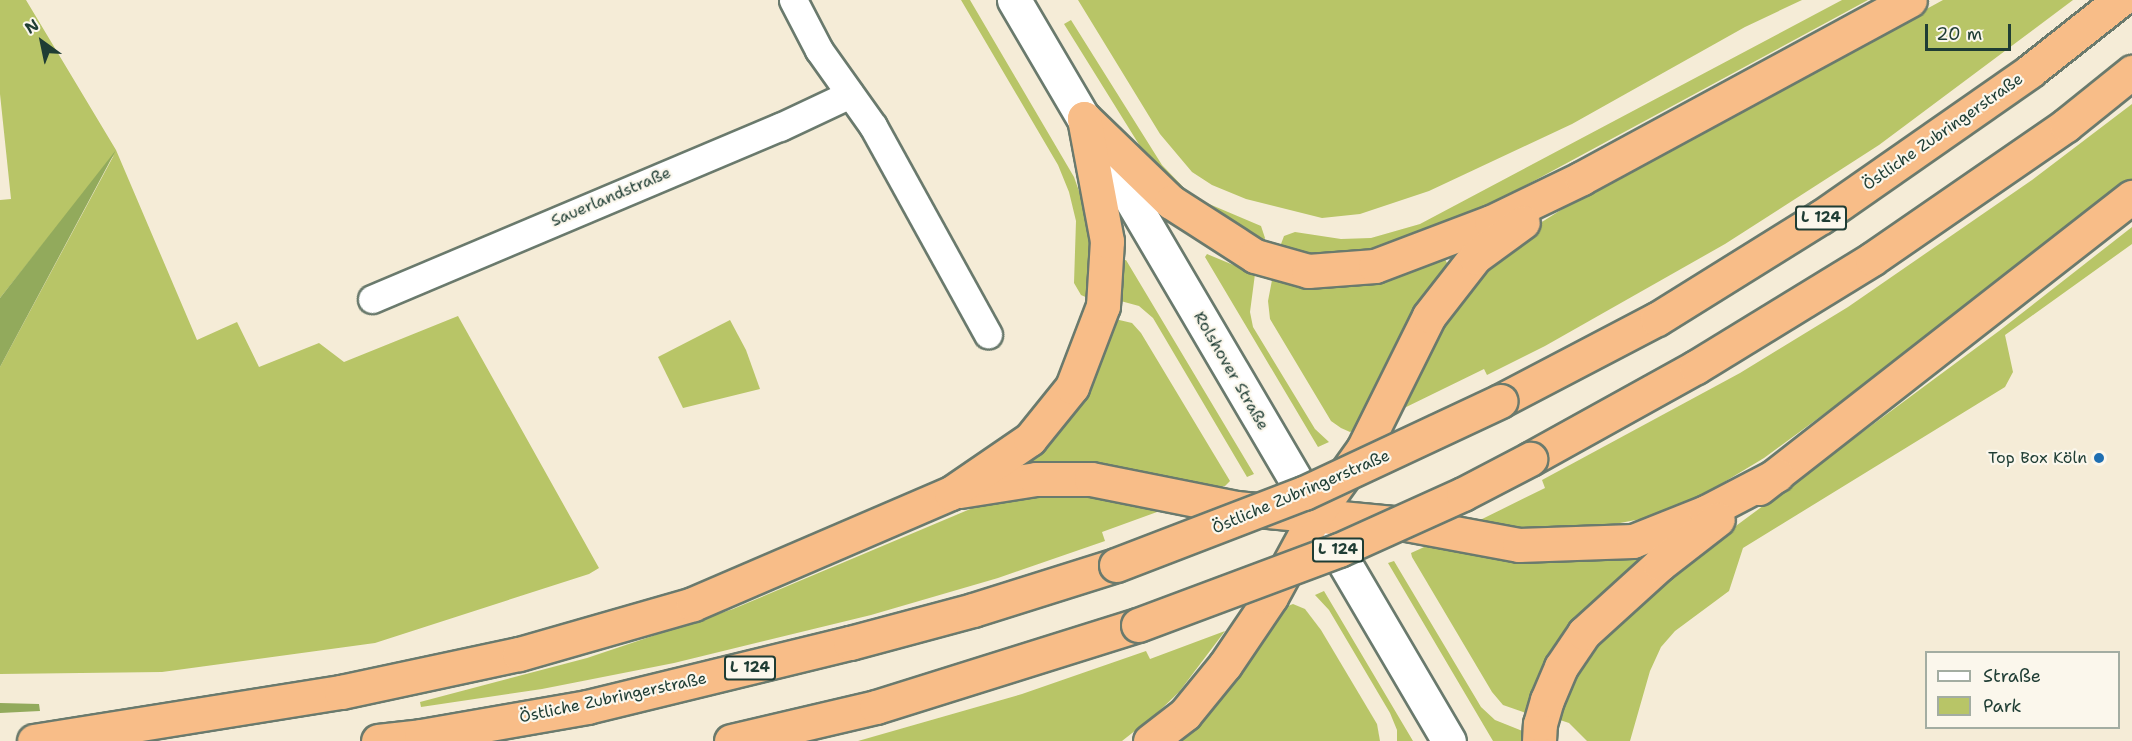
<!DOCTYPE html>
<html>
<head>
<meta charset="utf-8">
<style>
	body { margin:0 }
	#map { position:relative; width:2132px; height:741px; overflow:hidden; background:#f5ecd7; font-family:"Shantell Sans",sans-serif }
	div>[style] { position:absolute }
	.green>* { inset:0; background:#b8c567 }
	.forest>* { inset:0; background:#92aa5c }
	.roads { filter:drop-shadow(2px 0 #6a7a6d) drop-shadow(-2px 0 #6a7a6d) drop-shadow(0 2px #6a7a6d) drop-shadow(0 -2px #6a7a6d) }
	.minor>* { height:27px; margin:-13.5px; padding:0 13.5px; transform-origin:13.5px; border-radius:13.5px; background:#fff }
	.tertiary>* { height:33px; margin:-16.5px; padding:0 16.5px; transform-origin:16.5px; border-radius:16.5px; background:#fff }
	.motorway>* { height:33px; margin:-16.5px; padding:0 16.5px; transform-origin:16.5px; border-radius:16.5px; background:#f8bd88 }
	.bridges { filter:drop-shadow(2px 0 #6a7a6d) drop-shadow(-2px 0 #6a7a6d) drop-shadow(0 2px #6a7a6d) drop-shadow(0 -2px #6a7a6d) }
	.motorway-bridge>* { height:33px; margin:-16.5px; padding:0 16.5px; transform-origin:16.5px; border-radius:16.5px; background:#f8bd88 }
	.dots>* { width:16px; height:16px; translate:-50% -50%; box-sizing:border-box; border:3px solid #fbf7ec; border-radius:50% }
	span { translate:-50% -50%; white-space:nowrap; text-align:center; line-height:1.15; -webkit-text-stroke:4.5px #fbf7ec; paint-order:stroke }
	.shield-label span { padding:2px 4px; background:#fbf7ec; border:2px solid; border-radius:4px; -webkit-text-stroke-width:0 }
	.shield-label { font-size:15px; color:#1f3d34; font-weight:700 }
	.street-label { font-size:16px; color:#1f3d34 }
	.poi-label { font-size:16px; color:#1f3d34 }
	.right { translate:-100% -50%; text-align:right }
	.legend { position:absolute; left:1925px; top:651px; width:195px; height:78px; box-sizing:border-box; background:#fbf7ec; border:2px solid #a3ada2; margin:0; padding:8px 10px; list-style:none; font-size:18px; color:#1f3d34 }
	.legend li { display:flex; align-items:center; gap:12px; height:30px }
	.legend b { width:30px; border:2px solid #a3ada2 }
	.north { position:absolute; left:12px; top:12px; width:60px; height:60px; -webkit-text-stroke:4px #fbf7ec; paint-order:stroke; rotate:327deg; font-size:16px; font-weight:700; line-height:24px; text-align:center; color:#1f3d34 }
	.north::after { content:''; display:block; margin:auto; width:21px; height:27px; background:#1f3d34; clip-path:polygon(50% 0,100% 100%,50% 72%,0 100%) }
	.scale { position:absolute; left:1925px; top:24px; width:86px; height:27px; box-sizing:border-box; border:3px solid #1f3d34; border-top:0; padding-left:8px; font-size:18px; line-height:21px; white-space:nowrap; color:#1f3d34; -webkit-text-stroke:4px #fbf7ec; paint-order:stroke }
</style>
</head>
<body>
<div id="map">
	<div class="green">
		<i style="clip-path:polygon(0 0,26px 0,116px 150px,197px 340px,237px 322px,259px 367px,319px 343px,344px 362px,458px 316px,599px 568px,589px 574px,375px 643px,162px 672px,0 674px,0 367px,114px 155px,0 298px,0 200px,11px 199px,0 94px)"></i>
		<i style="clip-path:polygon(961px 0,970px 0,1074px 177px,1085px 208px,1092px 251px,1090px 299px,1081px 295px,1074px 283px,1076px 221px,1069px 192px,1058px 165px)"></i>
		<i style="clip-path:polygon(1078px 0,1802px 0,1745px 27px,1572px 124px,1429px 191px,1360px 214px,1322px 218px,1246px 199px,1212px 185px,1192px 172px,1160px 134px)"></i>
		<i style="clip-path:polygon(1842px 0,1868px 0,1471px 215px,1410px 242px,1339px 257px,1278px 252px,1284px 236px,1295px 232px,1341px 239px,1371px 238px,1420px 224px)"></i>
		<i style="clip-path:polygon(1943px 0,2073px 0,1879px 145px,1725px 244px,1545px 346px,1487px 375px,1484px 369px,1396px 412px,1443px 322px,1480px 274px,1534px 227px,1575px 201px)"></i>
		<i style="clip-path:polygon(1071px 20px,1162px 165px,1188px 192px,1202px 201px,1261px 226px,1265px 238px,1261px 248px,1240px 239px,1153px 167px,1064px 24px)"></i>
		<i style="clip-path:polygon(2132px 104px,2132px 179px,2100px 207px,1929px 337px,1764px 458px,1696px 499px,1641px 519px,1599px 527px,1545px 529px,1474px 523px,1545px 488px,1542px 480px,1740px 373px,1848px 307px,2032px 180px)"></i>
		<i style="clip-path:polygon(2132px 227px,2132px 244px,2005px 335px,2013px 372px,2005px 387px,1743px 548px,1729px 591px,1675px 631px,1661px 647px,1650px 671px,1630px 741px,1587px 741px,1569px 723px,1557px 719px,1562px 700px,1585px 653px,1667px 577px,1999px 331px)"></i>
		<i style="clip-path:polygon(1207px 254px,1255px 274px,1250px 312px,1253px 327px,1315px 429px,1329px 442px,1318px 447px,1205px 257px)"></i>
		<i style="clip-path:polygon(1445px 259px,1448px 265px,1359px 427px,1350px 432px,1341px 428px,1331px 421px,1270px 319px,1268px 301px,1272px 280px,1306px 286px,1354px 285px,1404px 274px)"></i>
		<i style="clip-path:polygon(1126px 260px,1254px 474px,1247px 477px,1153px 318px,1139px 306px,1117px 300px,1121px 261px)"></i>
		<i style="clip-path:polygon(1115px 319px,1132px 323px,1141px 333px,1230px 481px,1225px 486px,1215px 488px,1013px 469px,1089px 387px,1109px 342px)"></i>
		<i style="clip-path:polygon(730px 320px,746px 350px,760px 389px,683px 408px,658px 357px)"></i>
		<i style="clip-path:polygon(1046px 495px,1096px 496px,1168px 508px,1102px 532px,1105px 541px,998px 578px,871px 615px,674px 663px,542px 689px,421px 707px,420px 702px,587px 658px,733px 609px,975px 507px)"></i>
		<i style="clip-path:polygon(1433px 543px,1662px 543px,1626px 571px,1576px 619px,1529px 714px,1503px 705px,1492px 692px,1412px 557px,1411px 553px)"></i>
		<i style="clip-path:polygon(1394px 561px,1481px 707px,1495px 720px,1525px 732px,1524px 741px,1493px 741px,1388px 563px)"></i>
		<i style="clip-path:polygon(1324px 591px,1413px 741px,1397px 741px,1397px 730px,1390px 713px,1329px 610px,1315px 595px)"></i>
		<i style="clip-path:polygon(1293px 604px,1305px 609px,1321px 630px,1377px 724px,1380px 741px,1169px 741px,1269px 613px)"></i>
		<i style="clip-path:polygon(1225px 631px,1179px 692px,1155px 715px,1122px 741px,858px 741px,1022px 694px,1146px 651px,1150px 659px)"></i>
	</div>
	<div class="forest">
		<i style="clip-path:polygon(116px 150px,0 367px,0 298px)"></i>
		<i style="clip-path:polygon(0 703px,39px 704px,40px 711px,0 713px)"></i>
	</div>
	<div class="roads">
		<div class="minor">
			<i style="left:793px;top:0;width:56px;rotate:62.5deg"></i>
			<i style="left:819px;top:50px;width:93px;rotate:54.6deg"></i>
			<i style="left:873px;top:126px;width:238px;rotate:61.1deg"></i>
			<i style="left:372px;top:299px;width:443px;rotate:-22.9deg"></i>
			<i style="left:780px;top:127px;width:77px;rotate:-25.2deg"></i>
		</div>
		<div class="tertiary">
			<i style="left:1014px;top:0;width:859px;rotate:59.59deg"></i>
		</div>
		<div class="motorway">
			<i style="left:1084px;top:118px;width:121px;rotate:44deg"></i>
			<i style="left:1171px;top:202px;width:100px;rotate:32.7deg"></i>
			<i style="left:1255px;top:256px;width:55px;rotate:15.8deg"></i>
			<i style="left:1308px;top:271px;width:67px;rotate:-4.3deg"></i>
			<i style="left:1375px;top:266px;width:124px;rotate:-20.8deg"></i>
			<i style="left:1491px;top:222px;width:101px;rotate:-25.8deg"></i>
			<i style="left:1582px;top:178px;width:373px;rotate:-28.5deg"></i>
			<i style="left:1500px;top:401px;width:177px;rotate:-27.6deg"></i>
			<i style="left:1657px;top:319px;width:193px;rotate:-31.9deg"></i>
			<i style="left:1821px;top:217px;width:255px;rotate:-34.9deg"></i>
			<i style="left:2030px;top:71px;width:115px;rotate:-38.3deg"></i>
			<i style="left:1530px;top:459px;width:190px;rotate:-29deg"></i>
			<i style="left:1696px;top:367px;width:206px;rotate:-31.5deg"></i>
			<i style="left:1872px;top:259px;width:236px;rotate:-34.6deg"></i>
			<i style="left:2066px;top:125px;width:85px;rotate:-38.8deg"></i>
			<i style="left:1759px;top:488px;width:473px;rotate:-38deg"></i>
			<i style="left:960px;top:491px;width:77px;rotate:-9deg"></i>
			<i style="left:1036px;top:479px;width:55px"></i>
			<i style="left:1091px;top:479px;width:148px;rotate:11.3deg"></i>
			<i style="left:1236px;top:508px;width:171px;rotate:5.4deg"></i>
			<i style="left:1406px;top:524px;width:115px;rotate:10.5deg"></i>
			<i style="left:1519px;top:545px;width:114px;rotate:-2deg"></i>
			<i style="left:1633px;top:541px;width:79px;rotate:-21.7deg"></i>
			<i style="left:1706px;top:512px;width:80px;rotate:-27.5deg"></i>
			<i style="left:34px;top:741px;width:311px;rotate:-9.1deg"></i>
			<i style="left:341px;top:692px;width:182px;rotate:-12.1deg"></i>
			<i style="left:519px;top:654px;width:181px;rotate:-16deg"></i>
			<i style="left:693px;top:604px;width:281px;rotate:-23.3deg"></i>
			<i style="left:951px;top:493px;width:96px;rotate:-34.4deg"></i>
			<i style="left:1030px;top:439px;width:67px;rotate:-51.1deg"></i>
			<i style="left:1072px;top:387px;width:87px;rotate:-69.1deg"></i>
			<i style="left:1103px;top:306px;width:65px;rotate:-86.5deg"></i>
			<i style="left:1107px;top:241px;width:125px;rotate:-100.6deg"></i>
			<i style="left:378px;top:741px;width:43px;rotate:-6.6deg"></i>
			<i style="left:421px;top:736px;width:169px;rotate:-9.9deg"></i>
			<i style="left:587px;top:707px;width:271px;rotate:-13.7deg"></i>
			<i style="left:850px;top:643px;width:127px;rotate:-15deg"></i>
			<i style="left:973px;top:610px;width:150px;rotate:-17.5deg"></i>
			<i style="left:731px;top:741px;width:149px;rotate:-13.2deg"></i>
			<i style="left:876px;top:707px;width:275px;rotate:-17.4deg"></i>
			<i style="left:1150px;top:741px;width:44px;rotate:-37.6deg"></i>
			<i style="left:1185px;top:714px;width:63px;rotate:-50.8deg"></i>
			<i style="left:1225px;top:665px;width:82px;rotate:-55.9deg"></i>
			<i style="left:1271px;top:597px;width:92px;rotate:-61.5deg"></i>
			<i style="left:1315px;top:516px;width:82px;rotate:-54.4deg"></i>
			<i style="left:1363px;top:449px;width:148px;rotate:-63.6deg"></i>
			<i style="left:1429px;top:316px;width:75px;rotate:-52.1deg"></i>
			<i style="left:1475px;top:257px;width:59px;rotate:-36.1deg"></i>
			<i style="left:1539px;top:741px;width:17px;rotate:-87deg"></i>
			<i style="left:1540px;top:724px;width:25px;rotate:-74deg"></i>
			<i style="left:1547px;top:700px;width:36px;rotate:-67deg"></i>
			<i style="left:1561px;top:667px;width:41px;rotate:-55.9deg"></i>
			<i style="left:1584px;top:633px;width:103px;rotate:-42.2deg"></i>
			<i style="left:1660px;top:564px;width:73px;rotate:-37.8deg"></i>
		</div>
	</div>
	<div class="bridges">
		<div class="motorway-bridge">
			<i style="left:1116px;top:565px;width:201px;rotate:-21deg"></i>
			<i style="left:1304px;top:493px;width:217px;rotate:-25.1deg"></i>
			<i style="left:1138px;top:625px;width:215px;rotate:-20.5deg"></i>
			<i style="left:1339px;top:550px;width:136px;rotate:-24.3deg"></i>
			<i style="left:1463px;top:494px;width:76px;rotate:-27.6deg"></i>
		</div>
	</div>
	<div class="dots">
		<i style="left:2099px;top:458px;background:#1f6fb2"></i>
	</div>
	<div class="shield-label">
		<span style="left:1821px;top:218px">L 124</span>
		<span style="left:1338px;top:550px">L 124</span>
		<span style="left:750px;top:668px">L 124</span>
	</div>
	<div class="street-label">
		<span style="left:1943px;top:132px;rotate:-35deg">Östliche Zubringerstraße</span>
		<span style="left:611px;top:197px;rotate:-23deg">Sauerlandstraße</span>
		<span style="left:1231px;top:371px;rotate:60deg">Rolshover Straße</span>
		<span style="left:1301px;top:492px;rotate:-23deg">Östliche Zubringerstraße</span>
		<span style="left:613px;top:698px;rotate:-12deg">Östliche Zubringerstraße</span>
	</div>
	<div class="poi-label">
		<span class="right" style="left:2087px;top:458px">Top Box Köln</span>
	</div>
	<ul class="legend">
	<li><b style="height:8px;background:#fff"></b>Straße</li>
	<li><b style="height:16px;background:#b8c567"></b>Park</li>
	</ul>
	<div class="north">N</div>
	<div class="scale">20 m</div>
</div>
</body>
</html>
